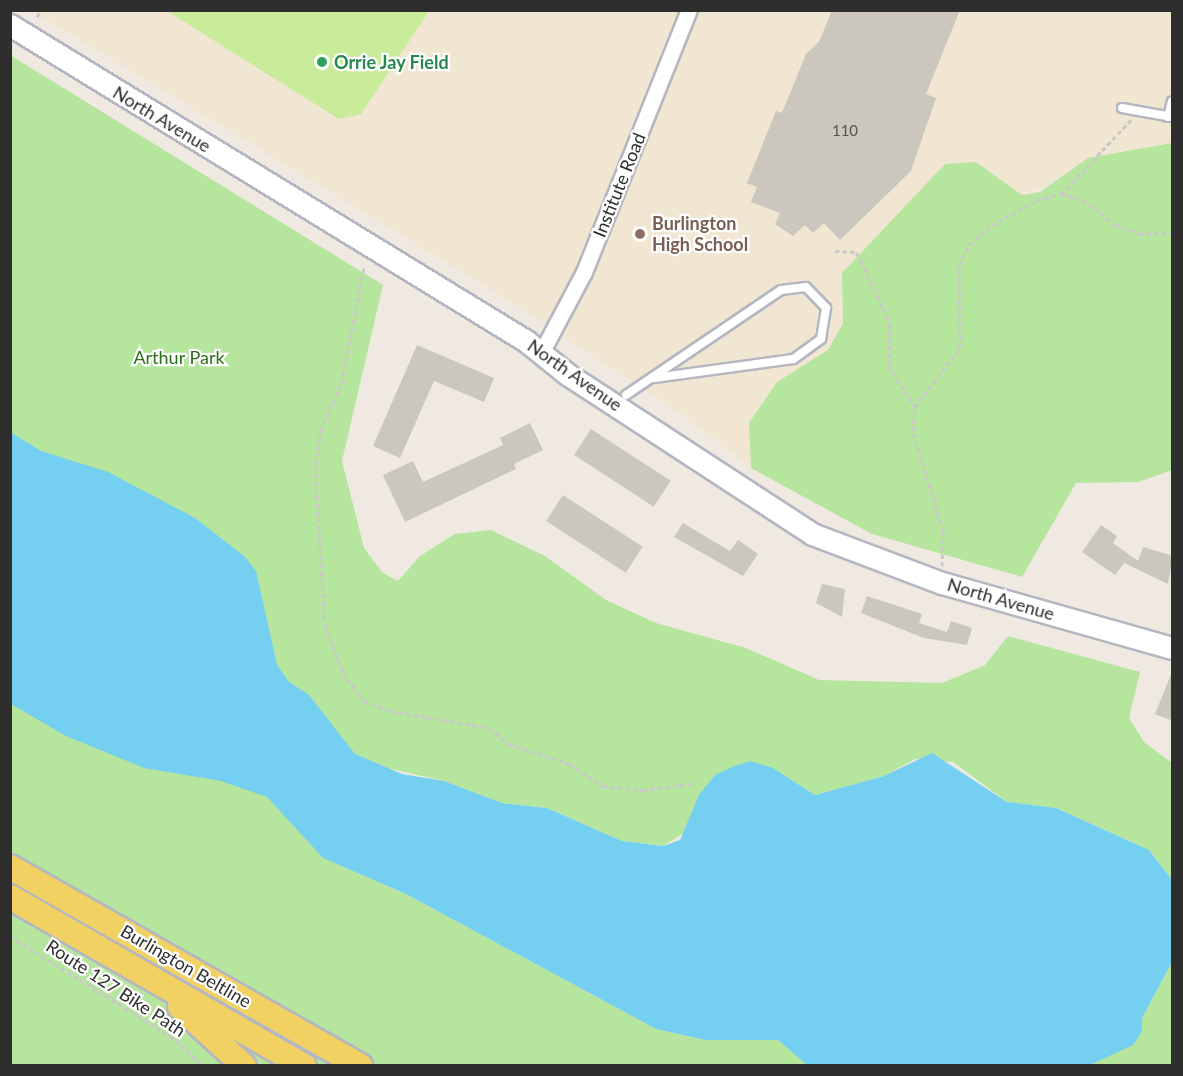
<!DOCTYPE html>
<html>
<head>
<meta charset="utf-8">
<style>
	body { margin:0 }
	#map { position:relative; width:1183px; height:1076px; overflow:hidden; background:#efe9e1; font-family:Lato,sans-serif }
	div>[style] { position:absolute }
	.education>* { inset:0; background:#f0e6d1 }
	.green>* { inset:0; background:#b6e59e }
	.pitch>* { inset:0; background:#c9ec9a }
	.water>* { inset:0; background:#75cff0 }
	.building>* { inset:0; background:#cbc7bf; transform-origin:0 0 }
	.path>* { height:3px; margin-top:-1.5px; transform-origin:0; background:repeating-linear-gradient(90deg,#c9c9c9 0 4.5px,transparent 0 7.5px) }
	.roads { filter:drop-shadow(2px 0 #b4b7c1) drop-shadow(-2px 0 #b4b7c1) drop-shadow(0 2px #b4b7c1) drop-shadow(0 -2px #b4b7c1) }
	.lane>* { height:8px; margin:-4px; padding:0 4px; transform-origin:4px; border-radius:4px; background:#fff }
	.street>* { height:15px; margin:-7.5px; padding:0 7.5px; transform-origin:7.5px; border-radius:7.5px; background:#fff }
	.secondary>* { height:21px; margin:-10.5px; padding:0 10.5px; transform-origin:10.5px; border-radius:10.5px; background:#fff }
	.primary>* { height:24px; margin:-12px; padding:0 12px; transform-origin:12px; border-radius:12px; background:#f2d163 }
	.dots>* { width:16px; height:16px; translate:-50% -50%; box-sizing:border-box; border:3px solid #fff; border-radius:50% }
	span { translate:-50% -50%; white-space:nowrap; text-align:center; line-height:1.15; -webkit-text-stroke:4.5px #fff; paint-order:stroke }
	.number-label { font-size:15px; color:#555452 }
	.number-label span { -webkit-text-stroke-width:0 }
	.leisure-label { font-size:18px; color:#27864d; font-weight:700 }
	.left { translate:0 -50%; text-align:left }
	.street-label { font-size:18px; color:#2e2e2e }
	.education-label { font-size:18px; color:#785e54; font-weight:700 }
	.park-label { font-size:18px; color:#2c6e1b }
	.frame { position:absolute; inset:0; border:12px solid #2e2e2e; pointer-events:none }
</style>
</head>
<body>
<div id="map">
	<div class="education">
		<i style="clip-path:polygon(32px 11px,1172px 11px,1172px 143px,1148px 147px,1022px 195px,976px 162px,842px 293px,843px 323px,828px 350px,777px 382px,749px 423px,751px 468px,694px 423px,511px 302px)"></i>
	</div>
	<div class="green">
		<i style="clip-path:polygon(10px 55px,383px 285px,342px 461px,364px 548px,383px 573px,398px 581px,420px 556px,455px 534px,491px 530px,545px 556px,606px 600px,656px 623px,746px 648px,819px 680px,942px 683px,985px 665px,1008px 636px,1140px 672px,1129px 718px,1144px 742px,1172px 763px,1172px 880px,1149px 850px,1056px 808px,1007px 802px,953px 762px,915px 759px,884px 776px,815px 795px,773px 768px,699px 795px,687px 831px,663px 846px,622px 841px,547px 808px,502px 803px,444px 781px,387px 768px,317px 851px,323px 858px,406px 894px,656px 1029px,705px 1040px,778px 1040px,808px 1065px,11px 1065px)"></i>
		<i style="clip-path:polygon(1172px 143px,1172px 470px,1138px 482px,1076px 483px,1022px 577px,872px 534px,751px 468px,749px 423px,777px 382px,828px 350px,843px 323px,842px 273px,945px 164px,976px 162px,1022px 195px,1040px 192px,1088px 158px)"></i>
		<i style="clip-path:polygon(1172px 962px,1172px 1065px,1090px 1066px,1142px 1031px,1142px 1018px)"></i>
	</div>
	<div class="pitch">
		<i style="clip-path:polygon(167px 11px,429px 11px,361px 114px,339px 119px)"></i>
	</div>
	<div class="water">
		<i style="clip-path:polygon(10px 432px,41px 451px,108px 472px,195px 518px,244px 556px,256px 571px,277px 665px,289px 682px,309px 695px,355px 754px,402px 774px,444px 781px,502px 803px,547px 808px,622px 841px,663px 846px,680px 840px,699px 795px,715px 775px,732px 767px,750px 761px,773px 768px,815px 795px,884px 776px,932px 753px,1007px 802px,1056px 808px,1149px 850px,1172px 880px,1172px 962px,1142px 1018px,1142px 1031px,1133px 1045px,1090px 1065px,808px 1066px,778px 1040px,705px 1040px,656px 1029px,406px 894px,323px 858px,267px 797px,221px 781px,144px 768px,66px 736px,11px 704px)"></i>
	</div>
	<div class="building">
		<i style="clip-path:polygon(832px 10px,960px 10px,926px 94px,936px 98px,911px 171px,840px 240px,824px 223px,813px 233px,805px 225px,793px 236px,775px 224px,780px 213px,751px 202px,757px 187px,747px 183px,776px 111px,782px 113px,806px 54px,819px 42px)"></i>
		<i style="clip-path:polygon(417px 345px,494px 378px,484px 402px,434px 381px,400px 458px,373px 446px)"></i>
		<i style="clip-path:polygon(530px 423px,543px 450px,514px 464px,516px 469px,405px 522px,383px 475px,413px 461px,423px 482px,503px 445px,500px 438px)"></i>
		<i style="left:591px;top:429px;width:95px;height:31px;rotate:33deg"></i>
		<i style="left:563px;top:495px;width:95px;height:31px;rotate:33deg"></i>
		<i style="clip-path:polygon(683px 523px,730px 551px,738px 540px,758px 554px,743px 576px,674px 537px)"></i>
		<i style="clip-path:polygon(1101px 525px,1117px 536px,1113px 543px,1138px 561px,1143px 547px,1173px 556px,1168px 584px,1124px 563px,1115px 575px,1082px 552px)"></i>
		<i style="clip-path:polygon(822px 584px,845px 589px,842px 617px,816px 603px)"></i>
		<i style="clip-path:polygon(867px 596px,922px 614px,919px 623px,947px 632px,951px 621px,972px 628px,967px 645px,924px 638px,861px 613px)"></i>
		<i style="clip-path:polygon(1172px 672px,1173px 672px,1173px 721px,1155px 714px)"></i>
	</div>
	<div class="path">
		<i style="left:37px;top:17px;width:8px;rotate:-60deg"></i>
		<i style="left:1061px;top:194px;width:23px;rotate:15deg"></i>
		<i style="left:1083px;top:200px;width:41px;rotate:37.1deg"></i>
		<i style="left:1116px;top:225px;width:25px;rotate:21deg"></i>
		<i style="left:1139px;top:234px;width:33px;rotate:-2deg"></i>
		<i style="left:835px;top:251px;width:21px;rotate:3deg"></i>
		<i style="left:856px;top:252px;width:10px;rotate:61deg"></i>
		<i style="left:861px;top:261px;width:68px;rotate:64.9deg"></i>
		<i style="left:890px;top:323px;width:43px;rotate:91.3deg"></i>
		<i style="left:889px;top:366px;width:49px;rotate:57.6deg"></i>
		<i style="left:364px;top:268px;width:119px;rotate:101.1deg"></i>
		<i style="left:341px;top:385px;width:49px;rotate:114deg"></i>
		<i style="left:321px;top:430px;width:36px;rotate:99deg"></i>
		<i style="left:315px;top:466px;width:159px;rotate:86.4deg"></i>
		<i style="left:325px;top:625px;width:51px;rotate:69.4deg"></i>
		<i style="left:343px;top:673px;width:35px;rotate:53deg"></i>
		<i style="left:364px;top:701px;width:29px;rotate:20deg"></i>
		<i style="left:391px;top:711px;width:99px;rotate:9.8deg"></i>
		<i style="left:489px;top:728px;width:26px;rotate:39deg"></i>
		<i style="left:509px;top:744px;width:64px;rotate:18.2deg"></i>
		<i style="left:570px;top:764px;width:40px;rotate:34deg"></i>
		<i style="left:603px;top:786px;width:40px;rotate:5.7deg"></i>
		<i style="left:643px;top:790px;width:54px;rotate:-7.4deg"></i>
		<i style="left:942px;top:566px;width:35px;rotate:-88deg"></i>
		<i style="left:943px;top:531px;width:104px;rotate:-106.7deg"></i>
		<i style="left:913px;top:431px;width:24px;rotate:-85deg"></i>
		<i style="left:915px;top:407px;width:74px;rotate:-52.7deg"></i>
		<i style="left:960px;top:348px;width:83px;rotate:-90.7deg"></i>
		<i style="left:959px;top:265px;width:22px;rotate:-63deg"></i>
		<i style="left:969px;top:245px;width:30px;rotate:-41deg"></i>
		<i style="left:992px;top:225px;width:51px;rotate:-29.1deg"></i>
		<i style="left:1037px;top:200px;width:25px;rotate:-14deg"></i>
		<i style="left:1061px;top:194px;width:102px;rotate:-46.6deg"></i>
		<i style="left:10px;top:936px;width:189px;rotate:32deg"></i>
		<i style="left:170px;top:1036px;width:45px;rotate:41.4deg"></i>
	</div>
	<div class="roads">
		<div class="lane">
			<i style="left:1122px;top:108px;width:51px;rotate:10.2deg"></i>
			<i style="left:1168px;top:117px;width:16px;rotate:-76deg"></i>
			<i style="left:626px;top:395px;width:187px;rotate:-34.1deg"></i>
			<i style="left:781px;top:290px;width:25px;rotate:-7deg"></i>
			<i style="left:806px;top:287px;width:29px;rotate:46deg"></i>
			<i style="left:826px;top:308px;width:31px;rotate:99deg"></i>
			<i style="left:821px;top:339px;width:34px;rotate:144deg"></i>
			<i style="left:793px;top:359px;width:140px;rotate:172.2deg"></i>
		</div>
		<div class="street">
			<i style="left:540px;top:355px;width:94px;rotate:-62.1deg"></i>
			<i style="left:584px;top:272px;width:282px;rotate:-68.2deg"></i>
		</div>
		<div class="secondary">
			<i style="left:10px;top:25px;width:605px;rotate:31.48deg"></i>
			<i style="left:526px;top:341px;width:53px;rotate:38.8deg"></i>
			<i style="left:567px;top:374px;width:293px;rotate:33.1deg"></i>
			<i style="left:812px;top:534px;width:139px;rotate:20.7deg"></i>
			<i style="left:942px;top:583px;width:239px;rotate:15.8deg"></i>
		</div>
		<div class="primary">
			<i style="left:10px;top:867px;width:403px;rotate:29.6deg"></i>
			<i style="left:10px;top:897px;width:339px;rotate:29.9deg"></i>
			<i style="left:180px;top:1007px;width:87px;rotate:42.7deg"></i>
		</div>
	</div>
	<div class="dots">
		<i style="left:322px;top:62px;background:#2e9e5b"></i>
		<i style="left:640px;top:234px;background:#8d6e63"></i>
	</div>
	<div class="number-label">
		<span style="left:845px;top:131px">110</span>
	</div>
	<div class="leisure-label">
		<span class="left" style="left:334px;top:62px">Orrie Jay Field</span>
	</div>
	<div class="street-label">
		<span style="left:162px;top:119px;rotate:31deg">North Avenue</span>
		<span style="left:619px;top:185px;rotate:-68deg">Institute Road</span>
		<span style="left:575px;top:375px;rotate:35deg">North Avenue</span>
		<span style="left:1001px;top:599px;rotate:16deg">North Avenue</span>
		<span style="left:186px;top:966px;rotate:30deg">Burlington Beltline</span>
		<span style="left:116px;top:988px;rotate:33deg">Route 127 Bike Path</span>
	</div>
	<div class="education-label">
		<span class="left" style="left:652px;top:234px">Burlington<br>High School</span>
	</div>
	<div class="park-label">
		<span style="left:179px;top:357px">Arthur Park</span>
	</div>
	<div class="frame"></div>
</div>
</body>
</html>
